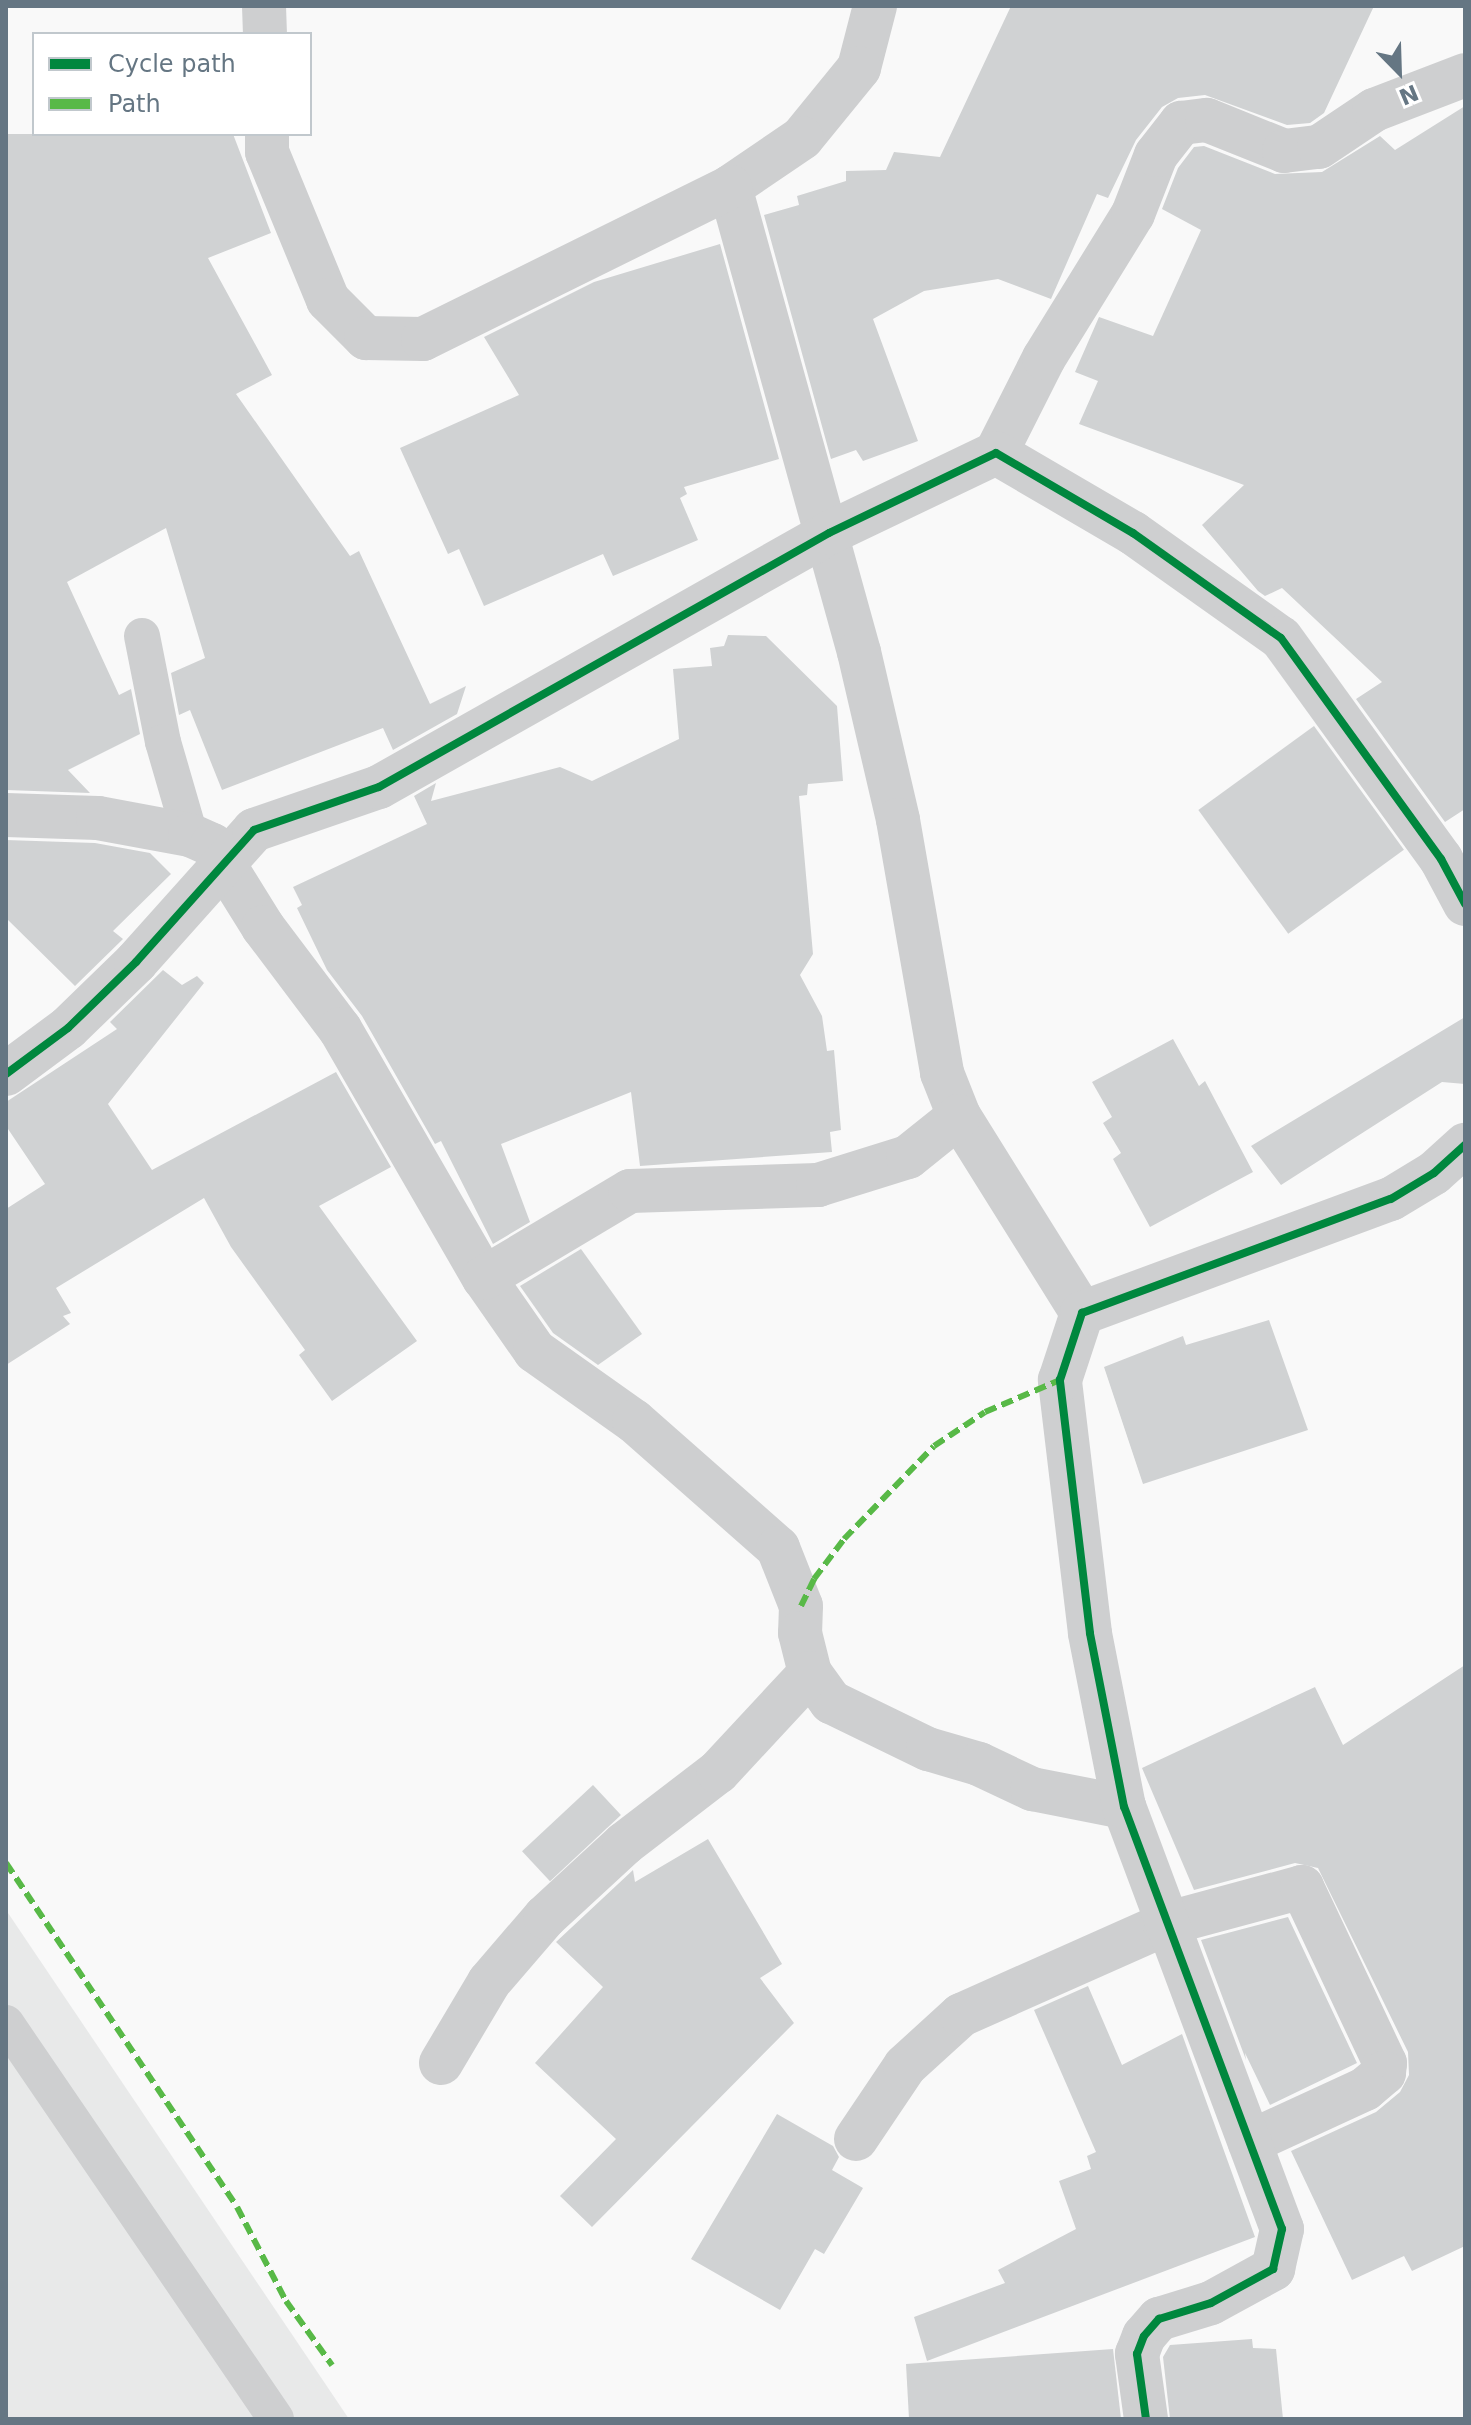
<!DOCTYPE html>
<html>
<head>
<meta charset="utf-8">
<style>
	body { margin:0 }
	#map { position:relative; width:1471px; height:2425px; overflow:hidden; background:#f9f9f9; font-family:"DejaVu Sans",sans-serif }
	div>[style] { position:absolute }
	.built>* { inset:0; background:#e8e9e9 }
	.building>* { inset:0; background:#d0d2d3; transform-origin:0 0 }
	.lane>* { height:36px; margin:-18px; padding:0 18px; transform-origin:18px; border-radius:18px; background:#cecfd0 }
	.street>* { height:44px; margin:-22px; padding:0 22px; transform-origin:22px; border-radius:22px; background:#cecfd0 }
	.quiet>* { height:6px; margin-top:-3px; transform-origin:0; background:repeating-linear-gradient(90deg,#58b947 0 12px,transparent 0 18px) }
	.cycleway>* { height:8px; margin:-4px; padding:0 4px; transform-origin:4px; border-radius:4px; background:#00873e }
	span { translate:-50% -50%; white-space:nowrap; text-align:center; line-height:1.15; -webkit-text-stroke:8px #fff; paint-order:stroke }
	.frame { position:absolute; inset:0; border:8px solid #657683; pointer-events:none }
	.legend { position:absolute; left:32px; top:32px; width:280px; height:104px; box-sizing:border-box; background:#fff; border:2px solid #c1c8cd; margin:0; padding:10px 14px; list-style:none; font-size:24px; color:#657683 }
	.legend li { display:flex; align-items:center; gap:16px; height:40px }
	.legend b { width:40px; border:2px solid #c1c8cd }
	.north { position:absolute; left:1359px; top:32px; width:80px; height:80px; -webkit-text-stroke:6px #fff; paint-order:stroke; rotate:157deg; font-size:22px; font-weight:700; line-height:32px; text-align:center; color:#657683 }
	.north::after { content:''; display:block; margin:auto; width:28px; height:36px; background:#657683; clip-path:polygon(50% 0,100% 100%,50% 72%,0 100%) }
</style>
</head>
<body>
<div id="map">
	<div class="built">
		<i style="clip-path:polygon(6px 1910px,349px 2419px,6px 2419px)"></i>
	</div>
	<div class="building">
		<i style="clip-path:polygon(1011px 6px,1374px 6px,1324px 113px,1310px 123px,1287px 125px,1205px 95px,1178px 98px,1162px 107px,1136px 140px,1108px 198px,1097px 194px,1051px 299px,998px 279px,924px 291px,873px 319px,918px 441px,863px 461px,856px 450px,831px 459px,764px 215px,799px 205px,797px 196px,846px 181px,846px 171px,886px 170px,894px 152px,940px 157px)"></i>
		<i style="clip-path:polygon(1465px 106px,1465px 809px,1445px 822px,1356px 699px,1382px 682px,1282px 588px,1265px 596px,1258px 591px,1202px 525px,1244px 485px,1079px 424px,1098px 381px,1075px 372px,1099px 317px,1153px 336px,1201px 230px,1162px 209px,1178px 168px,1194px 147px,1204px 146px,1275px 174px,1322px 172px,1380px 136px,1395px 150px)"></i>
		<i style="clip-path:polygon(6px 134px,233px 134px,271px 233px,208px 258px,272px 375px,236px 394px,350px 556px,359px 551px,430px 704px,466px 686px,457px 714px,393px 750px,383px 728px,222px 790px,190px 710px,179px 715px,171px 673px,205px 658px,166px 528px,67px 582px,119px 695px,131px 689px,140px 734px,68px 770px,90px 793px,6px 790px)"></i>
		<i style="clip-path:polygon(720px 244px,779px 459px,684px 487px,687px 494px,680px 498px,698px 540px,613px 576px,603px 554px,484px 606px,459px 549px,448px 554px,400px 448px,519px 395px,484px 337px,594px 282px)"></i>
		<i style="clip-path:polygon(728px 635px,766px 636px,837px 706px,843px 781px,808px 784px,807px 795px,799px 796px,813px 954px,800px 975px,822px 1016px,827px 1051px,834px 1050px,841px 1130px,830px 1132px,832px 1152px,640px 1166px,631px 1092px,501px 1144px,530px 1222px,493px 1244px,441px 1141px,435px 1144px,362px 1016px,327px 970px,297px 908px,302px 905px,293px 887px,427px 824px,414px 796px,436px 783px,431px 801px,560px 767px,592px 781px,679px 739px,673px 669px,712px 666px,710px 648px,724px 646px)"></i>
		<i style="left:1314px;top:726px;width:153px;height:143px;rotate:54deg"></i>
		<i style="clip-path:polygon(6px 840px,95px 843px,150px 853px,171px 874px,113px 931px,123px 939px,75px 986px,6px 918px)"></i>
		<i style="clip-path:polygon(163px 970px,182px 985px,197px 976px,204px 983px,108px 1104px,152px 1170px,336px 1072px,391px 1167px,319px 1206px,417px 1341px,332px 1401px,299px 1355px,305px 1350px,231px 1247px,204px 1198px,56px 1288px,71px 1313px,63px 1316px,70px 1324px,6px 1365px,6px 1209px,45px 1184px,6px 1126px,6px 1102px,117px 1029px,110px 1022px)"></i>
		<i style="clip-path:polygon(1465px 1017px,1465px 1084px,1442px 1082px,1281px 1185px,1251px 1146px)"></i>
		<i style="clip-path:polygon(1173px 1039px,1199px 1086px,1205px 1081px,1253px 1172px,1150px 1227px,1113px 1159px,1121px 1153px,1103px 1123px,1112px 1117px,1092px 1082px)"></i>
		<i style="clip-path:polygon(581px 1249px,642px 1334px,598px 1365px,553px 1333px,520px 1286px)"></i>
		<i style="clip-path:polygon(1269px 1320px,1308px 1430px,1143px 1484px,1104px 1367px,1183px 1336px,1186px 1345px)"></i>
		<i style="clip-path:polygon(1465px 1665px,1465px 2246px,1412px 2271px,1404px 2256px,1352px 2280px,1291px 2151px,1376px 2112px,1400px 2092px,1409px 2075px,1408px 2052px,1318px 1868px,1295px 1863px,1194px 1890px,1142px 1768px,1315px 1687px,1343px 1745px)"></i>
		<i style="left:593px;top:1785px;width:41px;height:97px;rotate:47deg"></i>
		<i style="clip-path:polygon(708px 1839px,782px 1964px,760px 1978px,794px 2023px,592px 2227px,560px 2196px,616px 2139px,535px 2063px,603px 1987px,556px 1942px,633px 1870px,635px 1882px)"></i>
		<i style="clip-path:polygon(1288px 1917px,1357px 2063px,1270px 2105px,1245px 2053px,1246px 2060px,1201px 1940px)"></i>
		<i style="clip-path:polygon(1088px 1986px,1122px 2065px,1182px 2034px,1255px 2237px,927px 2361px,914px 2317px,1005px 2283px,998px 2270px,1076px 2229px,1059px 2181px,1091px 2169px,1087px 2156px,1096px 2152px,1034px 2010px)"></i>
		<i style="clip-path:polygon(777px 2114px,833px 2146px,839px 2157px,832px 2170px,863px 2188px,824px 2254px,815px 2249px,780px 2310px,691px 2259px)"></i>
		<i style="clip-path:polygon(1252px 2339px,1253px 2348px,1276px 2349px,1283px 2419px,1170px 2419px,1163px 2357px,1170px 2345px)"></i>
		<i style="clip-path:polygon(1113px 2349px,1121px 2419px,909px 2419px,906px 2364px)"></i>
	</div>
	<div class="lane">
		<i style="left:142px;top:636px;width:108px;rotate:78.8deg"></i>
		<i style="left:163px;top:742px;width:97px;rotate:73.8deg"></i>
		<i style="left:6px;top:2023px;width:479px;rotate:55.7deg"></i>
	</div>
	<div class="street">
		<i style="left:264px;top:6px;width:28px;rotate:88deg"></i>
		<i style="left:875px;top:6px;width:64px;rotate:104.5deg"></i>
		<i style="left:859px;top:68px;width:90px;rotate:129.2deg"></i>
		<i style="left:802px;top:138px;width:87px;rotate:145.8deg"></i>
		<i style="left:730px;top:187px;width:483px;rotate:74.5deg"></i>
		<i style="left:859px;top:652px;width:172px;rotate:76.9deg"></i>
		<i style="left:898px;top:820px;width:257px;rotate:80.1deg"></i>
		<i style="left:942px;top:1073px;width:46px;rotate:68.4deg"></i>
		<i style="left:959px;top:1116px;width:232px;rotate:58deg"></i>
		<i style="left:267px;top:134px;width:18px;rotate:90deg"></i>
		<i style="left:267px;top:152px;width:160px;rotate:67.6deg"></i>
		<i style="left:328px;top:300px;width:54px;rotate:45deg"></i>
		<i style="left:366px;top:338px;width:57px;rotate:1deg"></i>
		<i style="left:423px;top:339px;width:343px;rotate:-26.3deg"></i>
		<i style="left:996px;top:453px;width:106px;rotate:-63.2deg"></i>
		<i style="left:1044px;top:358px;width:169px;rotate:-58.3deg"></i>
		<i style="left:1133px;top:214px;width:63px;rotate:-68.7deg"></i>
		<i style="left:1156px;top:155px;width:41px;rotate:-52deg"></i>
		<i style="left:1181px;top:123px;width:26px;rotate:-7deg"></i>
		<i style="left:1207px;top:120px;width:83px;rotate:21.9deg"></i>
		<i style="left:1284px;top:151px;width:35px;rotate:-7deg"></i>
		<i style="left:1319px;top:147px;width:66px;rotate:-33.9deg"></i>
		<i style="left:1374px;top:110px;width:97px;rotate:-21deg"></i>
		<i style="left:6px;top:815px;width:92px;rotate:1.9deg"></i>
		<i style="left:98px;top:818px;width:94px;rotate:10.5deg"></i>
		<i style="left:190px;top:835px;width:24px;rotate:24deg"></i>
		<i style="left:212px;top:845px;width:97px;rotate:58.1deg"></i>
		<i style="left:263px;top:927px;width:128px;rotate:53deg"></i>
		<i style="left:340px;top:1029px;width:288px;rotate:60deg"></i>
		<i style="left:484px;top:1278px;width:89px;rotate:55.1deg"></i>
		<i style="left:535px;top:1351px;width:121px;rotate:35.3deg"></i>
		<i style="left:634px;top:1421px;width:192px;rotate:41.4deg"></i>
		<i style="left:778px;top:1548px;width:62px;rotate:68.4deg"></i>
		<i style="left:801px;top:1606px;width:27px;rotate:92deg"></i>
		<i style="left:800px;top:1633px;width:41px;rotate:76deg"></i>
		<i style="left:810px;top:1673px;width:36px;rotate:54deg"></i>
		<i style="left:831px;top:1702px;width:108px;rotate:25.9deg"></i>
		<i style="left:928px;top:1749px;width:53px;rotate:16.4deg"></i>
		<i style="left:979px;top:1764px;width:59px;rotate:25.3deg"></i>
		<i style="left:1032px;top:1789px;width:94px;rotate:11.1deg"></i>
		<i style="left:6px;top:1074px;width:77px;rotate:-36.6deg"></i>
		<i style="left:68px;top:1028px;width:95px;rotate:-44.1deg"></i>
		<i style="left:136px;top:962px;width:177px;rotate:-48.2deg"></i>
		<i style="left:254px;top:830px;width:132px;rotate:-19deg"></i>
		<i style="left:379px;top:787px;width:517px;rotate:-29.44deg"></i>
		<i style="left:829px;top:533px;width:185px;rotate:-25.6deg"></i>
		<i style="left:996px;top:453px;width:159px;rotate:30.3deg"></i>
		<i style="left:1133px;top:533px;width:181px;rotate:35.4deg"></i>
		<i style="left:1281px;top:638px;width:273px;rotate:54.1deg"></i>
		<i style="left:1441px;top:859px;width:51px;rotate:61.9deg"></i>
		<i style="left:484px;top:1278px;width:170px;rotate:-30.8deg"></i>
		<i style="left:630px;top:1191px;width:188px;rotate:-1.8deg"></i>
		<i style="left:818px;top:1185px;width:94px;rotate:-17.3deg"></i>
		<i style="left:908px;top:1157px;width:65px;rotate:-38.8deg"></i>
		<i style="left:441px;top:2063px;width:94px;rotate:-59.3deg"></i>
		<i style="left:489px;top:1982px;width:86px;rotate:-49.3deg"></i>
		<i style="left:545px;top:1917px;width:108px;rotate:-42.7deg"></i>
		<i style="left:624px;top:1844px;width:118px;rotate:-37.5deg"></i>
		<i style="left:718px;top:1772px;width:135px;rotate:-47.1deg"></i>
		<i style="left:856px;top:2139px;width:88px;rotate:-56.1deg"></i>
		<i style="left:905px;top:2066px;width:76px;rotate:-42.3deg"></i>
		<i style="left:961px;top:2015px;width:223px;rotate:-24deg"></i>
		<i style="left:1165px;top:1924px;width:142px;rotate:-15.1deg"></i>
		<i style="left:1302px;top:1887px;width:195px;rotate:64.8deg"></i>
		<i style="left:1385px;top:2063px;width:10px;rotate:96deg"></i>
		<i style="left:1384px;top:2073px;width:25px;rotate:140deg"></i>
		<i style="left:1365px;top:2089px;width:127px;rotate:155.3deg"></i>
		<i style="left:1146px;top:2419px;width:66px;rotate:-97.9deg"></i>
		<i style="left:1137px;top:2354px;width:19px;rotate:-69deg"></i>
		<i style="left:1144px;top:2336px;width:23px;rotate:-49deg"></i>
		<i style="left:1159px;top:2319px;width:54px;rotate:-17.1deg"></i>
		<i style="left:1211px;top:2303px;width:71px;rotate:-28.7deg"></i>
		<i style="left:1273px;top:2269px;width:41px;rotate:-77.3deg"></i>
		<i style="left:1282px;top:2229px;width:451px;rotate:-110.5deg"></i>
		<i style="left:1124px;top:1807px;width:177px;rotate:-101.1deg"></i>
		<i style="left:1090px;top:1633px;width:255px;rotate:-96.8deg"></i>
		<i style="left:1060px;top:1380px;width:71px;rotate:-71.8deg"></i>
		<i style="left:1082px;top:1313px;width:329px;rotate:-20.3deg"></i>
		<i style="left:1391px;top:1199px;width:50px;rotate:-31.2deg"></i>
		<i style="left:1434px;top:1173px;width:42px;rotate:-42.1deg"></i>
	</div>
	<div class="quiet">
		<i style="left:801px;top:1606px;width:30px;rotate:-64deg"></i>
		<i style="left:814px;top:1579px;width:50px;rotate:-53.1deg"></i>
		<i style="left:844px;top:1539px;width:129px;rotate:-45.9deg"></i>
		<i style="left:934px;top:1446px;width:61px;rotate:-33.7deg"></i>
		<i style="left:985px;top:1412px;width:82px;rotate:-23.1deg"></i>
		<i style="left:6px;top:1863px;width:414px;rotate:56.1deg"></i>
		<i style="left:237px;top:2207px;width:106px;rotate:62.5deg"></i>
		<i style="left:286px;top:2301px;width:79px;rotate:54.3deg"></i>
	</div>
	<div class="cycleway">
		<i style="left:6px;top:1074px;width:77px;rotate:-36.6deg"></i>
		<i style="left:68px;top:1028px;width:95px;rotate:-44.1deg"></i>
		<i style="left:136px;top:962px;width:177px;rotate:-48.2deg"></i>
		<i style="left:254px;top:830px;width:132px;rotate:-19deg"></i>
		<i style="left:379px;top:787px;width:517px;rotate:-29.44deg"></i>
		<i style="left:829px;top:533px;width:185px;rotate:-25.6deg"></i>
		<i style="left:996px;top:453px;width:159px;rotate:30.3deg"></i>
		<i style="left:1133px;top:533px;width:181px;rotate:35.4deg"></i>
		<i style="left:1281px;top:638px;width:273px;rotate:54.1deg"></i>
		<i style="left:1441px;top:859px;width:51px;rotate:61.9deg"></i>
		<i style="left:1146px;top:2419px;width:66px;rotate:-97.9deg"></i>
		<i style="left:1137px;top:2354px;width:19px;rotate:-69deg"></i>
		<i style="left:1144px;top:2336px;width:23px;rotate:-49deg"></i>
		<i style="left:1159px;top:2319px;width:54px;rotate:-17.1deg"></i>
		<i style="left:1211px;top:2303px;width:71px;rotate:-28.7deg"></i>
		<i style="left:1273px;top:2269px;width:41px;rotate:-77.3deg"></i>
		<i style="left:1282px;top:2229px;width:451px;rotate:-110.5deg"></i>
		<i style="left:1124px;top:1807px;width:177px;rotate:-101.1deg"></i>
		<i style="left:1090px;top:1633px;width:255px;rotate:-96.8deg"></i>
		<i style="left:1060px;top:1380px;width:71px;rotate:-71.8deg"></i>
		<i style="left:1082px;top:1313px;width:329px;rotate:-20.3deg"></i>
		<i style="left:1391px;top:1199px;width:50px;rotate:-31.2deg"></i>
		<i style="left:1434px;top:1173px;width:42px;rotate:-42.1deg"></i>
	</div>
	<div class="frame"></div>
	<ul class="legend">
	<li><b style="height:10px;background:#00873e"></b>Cycle path</li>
	<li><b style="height:10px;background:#58b947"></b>Path</li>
	</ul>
	<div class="north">N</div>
</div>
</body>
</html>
